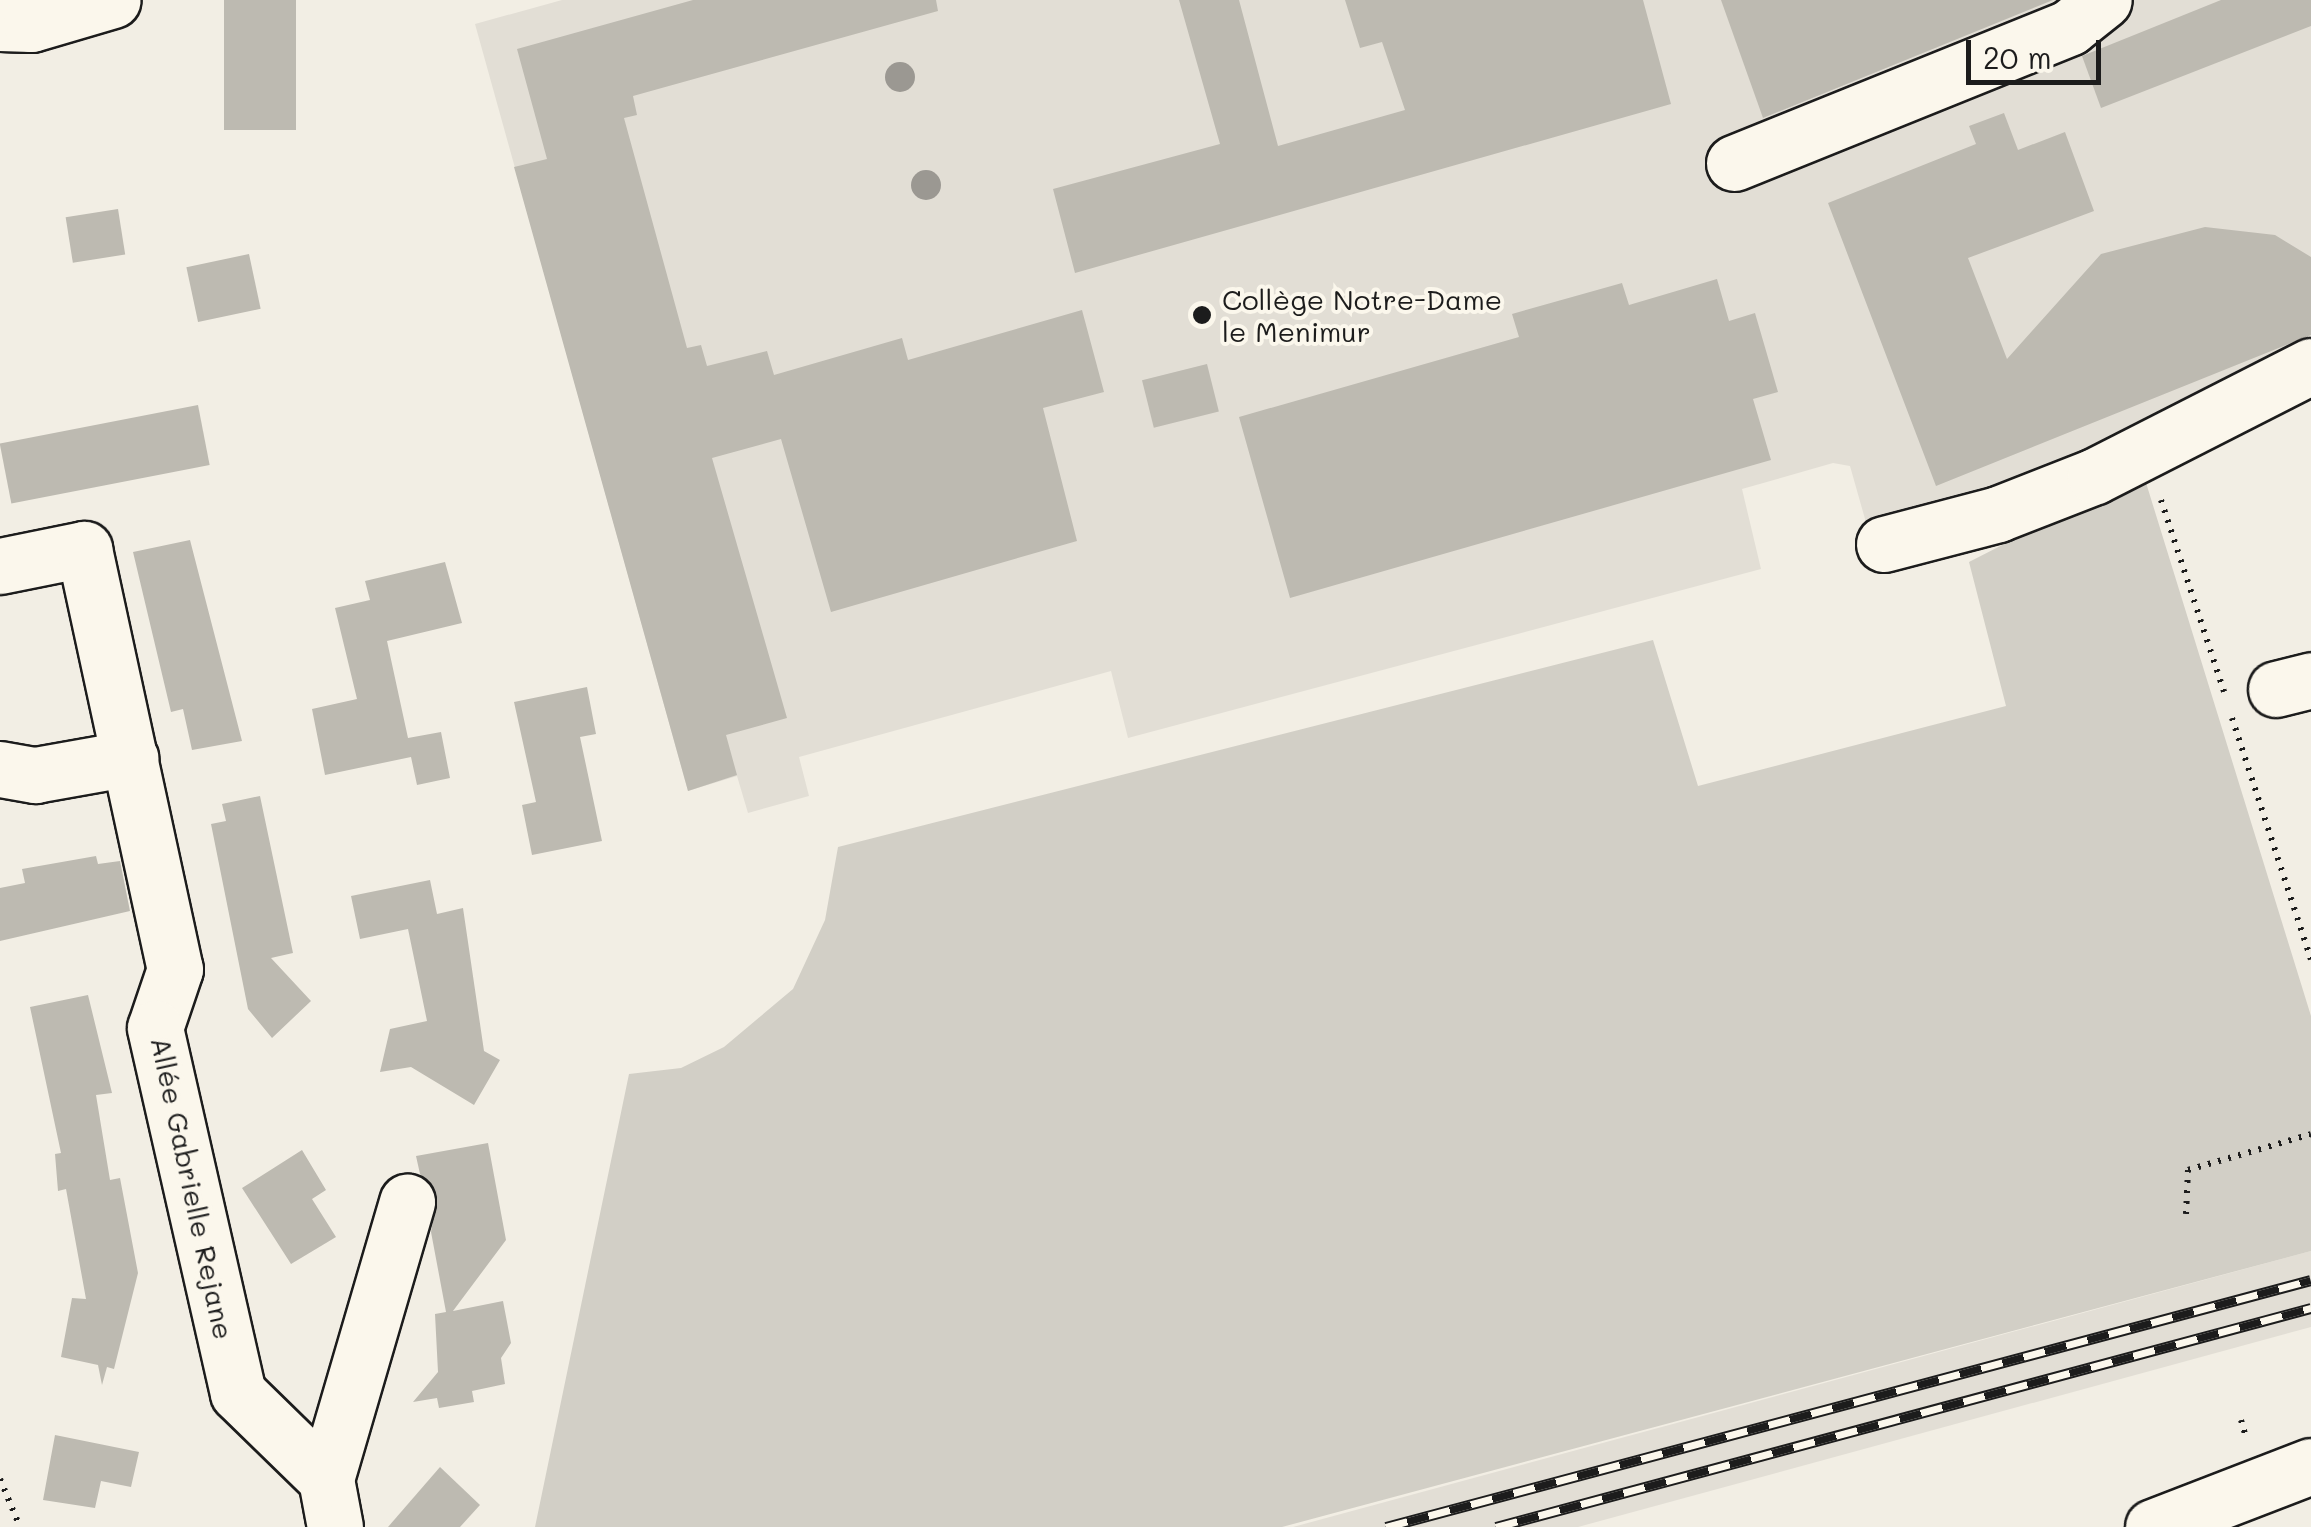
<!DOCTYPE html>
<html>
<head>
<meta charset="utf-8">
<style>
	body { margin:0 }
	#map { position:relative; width:2311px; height:1527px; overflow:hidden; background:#f2eee4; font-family:Mali,sans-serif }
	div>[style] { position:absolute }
	.built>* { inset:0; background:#e2ded5 }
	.green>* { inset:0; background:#d2cfc6 }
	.building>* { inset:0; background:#bdbab1; transform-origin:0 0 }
	.path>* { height:6px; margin-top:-3px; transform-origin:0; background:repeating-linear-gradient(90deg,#1c1c1c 0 2.5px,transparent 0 10.5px) }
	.roads { filter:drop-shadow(2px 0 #1c1c1c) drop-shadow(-2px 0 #1c1c1c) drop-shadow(0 2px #1c1c1c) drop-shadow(0 -2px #1c1c1c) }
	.minor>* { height:55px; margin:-27.5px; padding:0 27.5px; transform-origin:27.5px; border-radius:27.5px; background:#fbf7ec }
	.rail>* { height:11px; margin-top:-5.5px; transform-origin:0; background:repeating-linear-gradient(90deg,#fbf7ec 0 22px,#1c1c1c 0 44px); box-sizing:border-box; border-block:2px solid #1c1c1c }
	.trees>* { width:30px; height:30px; margin:-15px; border-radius:50%; background:#9b9892 }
	.dots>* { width:28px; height:28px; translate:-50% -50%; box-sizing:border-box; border:5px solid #fbf7ec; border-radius:50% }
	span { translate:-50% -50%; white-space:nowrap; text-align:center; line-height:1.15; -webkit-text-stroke:8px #fbf7ec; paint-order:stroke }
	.poi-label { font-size:28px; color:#1c1c1c }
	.left { translate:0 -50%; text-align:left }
	.street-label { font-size:28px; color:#1c1c1c }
	.scale { position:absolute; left:1966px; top:40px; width:135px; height:45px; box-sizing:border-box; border:5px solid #1c1c1c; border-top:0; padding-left:12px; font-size:30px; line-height:35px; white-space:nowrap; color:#1c1c1c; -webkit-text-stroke:8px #fbf7ec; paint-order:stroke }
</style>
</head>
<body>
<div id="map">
	<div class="built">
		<i style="clip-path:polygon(562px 0,2311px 0,2311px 347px,1930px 527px,1910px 508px,1867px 526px,1850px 466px,1833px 463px,1742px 489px,1761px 569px,1128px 738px,1111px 671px,799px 757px,809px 796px,748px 813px,737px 776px,688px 791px,475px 24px)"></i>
		<i style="clip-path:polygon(2311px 1251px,2311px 1327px,1578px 1527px,1293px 1527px)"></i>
	</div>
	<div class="green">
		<i style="clip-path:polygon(2143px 473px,2311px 1016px,2311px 1251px,1282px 1527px,535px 1527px,629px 1074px,681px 1068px,724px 1047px,793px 989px,825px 920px,838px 847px,1653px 640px,1698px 786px,2006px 706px,1969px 562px)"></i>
	</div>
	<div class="building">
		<i style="left:224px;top:0;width:72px;height:130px"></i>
		<i style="clip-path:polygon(693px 0,936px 0,938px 11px,633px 96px,637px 115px,624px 118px,687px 348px,701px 345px,707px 366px,767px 351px,774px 375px,902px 338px,908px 360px,1082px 310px,1104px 392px,1043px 408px,1077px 541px,831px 612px,781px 439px,712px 458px,787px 718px,726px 735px,737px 775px,688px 791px,514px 167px,547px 159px,517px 49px)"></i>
		<i style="clip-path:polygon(1179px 0,1239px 0,1278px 146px,1405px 110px,1382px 42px,1360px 48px,1345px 0,1643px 0,1671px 104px,1075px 273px,1053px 189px,1220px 144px)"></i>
		<i style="clip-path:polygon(1721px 0,2053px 0,1763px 118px)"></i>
		<i style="clip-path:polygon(2221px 0,2311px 0,2311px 26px,2101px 108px,2082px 56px)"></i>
		<i style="clip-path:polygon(2004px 113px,2018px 150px,2065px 132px,2094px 211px,1968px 258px,2007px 359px,2101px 254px,2205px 227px,2275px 235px,2311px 257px,2311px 335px,1936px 486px,1828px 203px,1976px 144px,1969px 126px)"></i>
		<i style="left:118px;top:209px;width:46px;height:53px;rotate:81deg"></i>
		<i style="left:249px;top:254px;width:56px;height:64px;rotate:78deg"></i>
		<i style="clip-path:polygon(1717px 279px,1729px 321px,1755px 313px,1778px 392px,1753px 399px,1771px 460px,1290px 598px,1239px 417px,1519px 337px,1512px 314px,1622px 283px,1629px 305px)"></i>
		<i style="left:1207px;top:364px;width:49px;height:67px;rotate:76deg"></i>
		<i style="left:198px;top:405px;width:61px;height:202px;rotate:79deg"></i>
		<i style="clip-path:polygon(190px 540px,242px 741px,192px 750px,183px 709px,171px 712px,133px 552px)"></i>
		<i style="clip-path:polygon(445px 562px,462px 623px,387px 641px,408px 738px,441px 732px,450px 778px,417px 785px,411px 757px,325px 775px,312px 709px,357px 699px,335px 608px,370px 600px,365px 581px)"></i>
		<i style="clip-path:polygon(587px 687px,596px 734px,580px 737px,602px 841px,532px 855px,522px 805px,536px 802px,514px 702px)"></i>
		<i style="clip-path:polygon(260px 796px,293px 953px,271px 958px,311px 1001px,272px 1038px,248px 1009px,211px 824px,226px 821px,222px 804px)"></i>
		<i style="clip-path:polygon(96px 856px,98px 864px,120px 861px,130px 911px,0 941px,0 888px,25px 883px,22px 869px)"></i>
		<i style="clip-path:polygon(430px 880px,437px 914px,463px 908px,484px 1051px,500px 1060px,474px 1105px,411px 1067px,380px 1072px,390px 1029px,427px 1021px,408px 929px,360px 939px,351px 896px)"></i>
		<i style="clip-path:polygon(88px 995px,112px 1093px,96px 1095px,110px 1180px,120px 1178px,138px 1273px,114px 1369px,107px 1367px,102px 1385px,98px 1365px,61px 1357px,72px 1298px,86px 1299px,66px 1189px,58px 1191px,55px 1154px,61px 1153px,30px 1007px)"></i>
		<i style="clip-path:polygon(488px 1143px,506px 1240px,453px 1311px,503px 1301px,511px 1343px,501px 1358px,505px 1384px,472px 1391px,474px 1402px,439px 1408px,437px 1398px,413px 1402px,438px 1372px,435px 1314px,446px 1312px,431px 1232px,437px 1196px,420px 1174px,416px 1156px)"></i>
		<i style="clip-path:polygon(302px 1150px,326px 1190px,312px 1199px,336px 1237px,291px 1264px,242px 1188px)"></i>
		<i style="clip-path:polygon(55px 1435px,139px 1452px,131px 1487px,101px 1481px,95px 1508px,43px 1500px)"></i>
		<i style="clip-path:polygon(440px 1467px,480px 1505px,460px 1527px,388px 1527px)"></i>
	</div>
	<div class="path">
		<i style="left:2161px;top:500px;width:202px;rotate:71.8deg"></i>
		<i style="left:2232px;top:718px;width:254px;rotate:71.9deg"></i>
		<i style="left:2186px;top:1214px;width:44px;rotate:-87.4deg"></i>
		<i style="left:2188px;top:1170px;width:128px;rotate:-16.3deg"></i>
		<i style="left:2241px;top:1420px;width:19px;rotate:74deg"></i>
		<i style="left:0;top:1479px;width:52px;rotate:67.4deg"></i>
	</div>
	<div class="roads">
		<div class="minor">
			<i style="left:0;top:23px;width:31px;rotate:2deg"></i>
			<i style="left:31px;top:24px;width:85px;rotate:-16.3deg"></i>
			<i style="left:1734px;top:163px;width:362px;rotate:-22deg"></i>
			<i style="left:2070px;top:27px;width:43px;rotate:-38.5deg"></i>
			<i style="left:1884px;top:544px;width:118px;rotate:-14.7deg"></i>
			<i style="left:1998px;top:514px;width:104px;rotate:-21.4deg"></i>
			<i style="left:2095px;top:476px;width:242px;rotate:-27deg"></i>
			<i style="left:0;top:566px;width:86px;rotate:-11.4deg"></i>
			<i style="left:84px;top:549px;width:430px;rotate:77.8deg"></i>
			<i style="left:175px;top:969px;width:62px;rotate:108.7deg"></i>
			<i style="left:155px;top:1028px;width:374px;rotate:77.2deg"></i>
			<i style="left:238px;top:1393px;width:123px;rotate:44.3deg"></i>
			<i style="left:326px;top:1479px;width:49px;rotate:79.4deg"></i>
			<i style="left:2276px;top:689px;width:36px;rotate:-14deg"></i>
			<i style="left:0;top:769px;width:36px;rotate:10deg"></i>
			<i style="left:35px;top:775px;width:97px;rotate:-10.1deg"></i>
			<i style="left:326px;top:1479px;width:289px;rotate:-73.7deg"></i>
			<i style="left:2153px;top:1527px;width:169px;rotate:-21.1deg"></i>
		</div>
	</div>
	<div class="rail">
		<i style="left:1386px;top:1527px;width:957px;rotate:-14.95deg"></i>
		<i style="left:1496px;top:1527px;width:844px;rotate:-15.04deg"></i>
	</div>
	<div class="trees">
		<i style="left:900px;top:77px"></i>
		<i style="left:926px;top:185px"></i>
	</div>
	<div class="dots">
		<i style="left:1202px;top:315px;background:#1c1c1c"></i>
	</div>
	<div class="poi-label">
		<span class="left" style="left:1222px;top:315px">Collège Notre-Dame<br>le Menimur</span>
	</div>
	<div class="street-label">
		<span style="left:193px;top:1188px;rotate:78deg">Allée Gabrielle Rejane</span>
	</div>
	<div class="scale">20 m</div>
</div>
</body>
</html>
